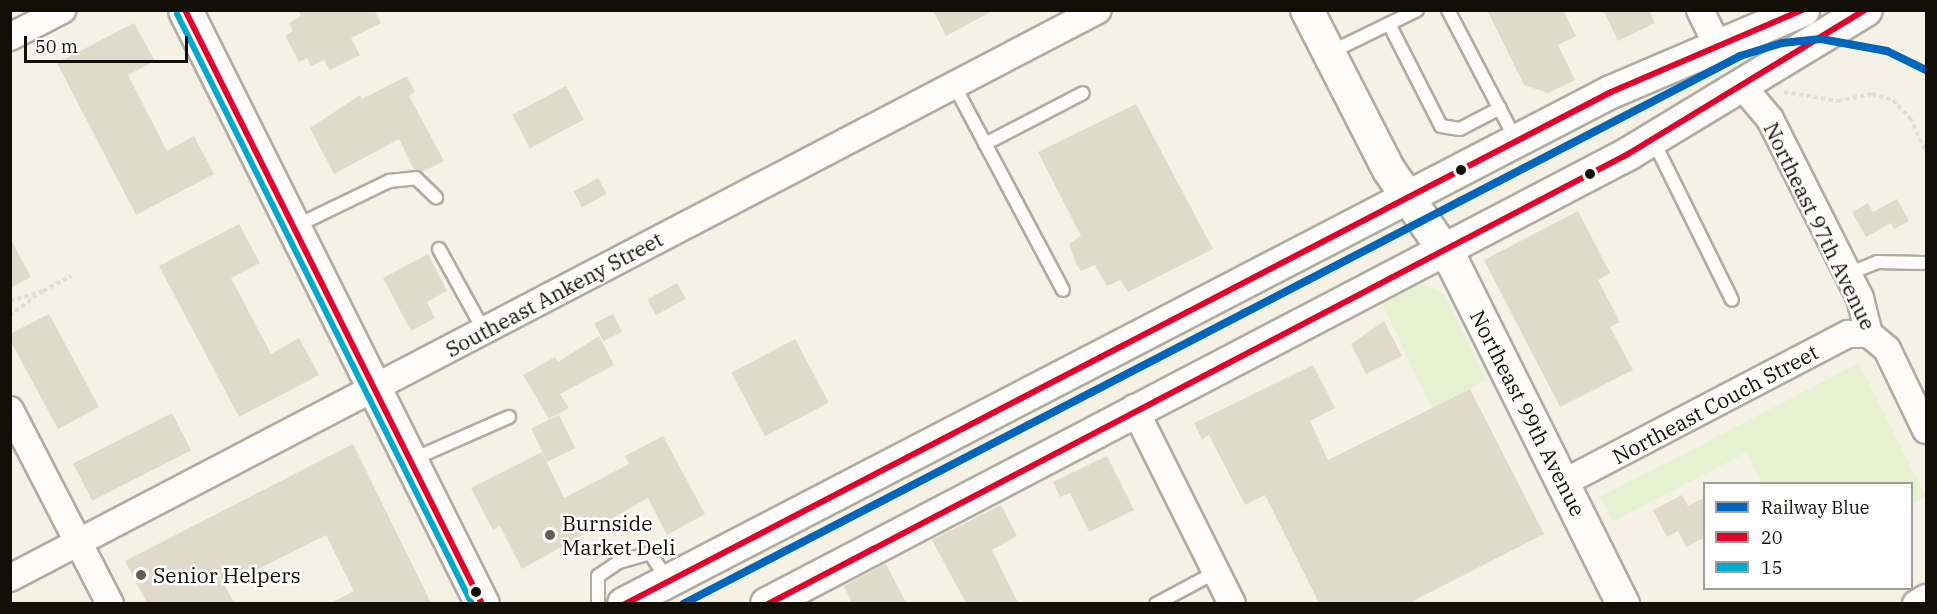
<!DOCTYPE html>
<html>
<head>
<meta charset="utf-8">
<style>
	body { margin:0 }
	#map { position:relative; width:1937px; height:614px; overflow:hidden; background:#f5f2e5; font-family:"IBM Plex Serif",serif }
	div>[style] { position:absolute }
	.green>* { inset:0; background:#e6f1d2 }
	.building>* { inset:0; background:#dfdaca; transform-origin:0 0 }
	.path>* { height:4px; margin-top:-2px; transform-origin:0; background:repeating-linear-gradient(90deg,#dfdeda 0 4.5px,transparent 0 7.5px) }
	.roads { filter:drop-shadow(2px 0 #afaca2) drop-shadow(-2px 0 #afaca2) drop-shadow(0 2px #afaca2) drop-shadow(0 -2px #afaca2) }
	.service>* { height:12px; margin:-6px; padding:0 6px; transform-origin:6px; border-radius:6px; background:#fefdfb }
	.minor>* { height:26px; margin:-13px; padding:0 13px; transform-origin:13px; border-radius:13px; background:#fefdfb }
	.tertiary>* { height:32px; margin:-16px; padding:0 16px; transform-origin:16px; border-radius:16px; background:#fefdfb }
	.secondary>* { height:33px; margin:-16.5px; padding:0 16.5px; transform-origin:16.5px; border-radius:16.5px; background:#fefdfb }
	.bus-1>* { height:6px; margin:-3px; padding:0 3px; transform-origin:3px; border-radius:3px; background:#e4002b }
	.bus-2>* { height:6px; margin:-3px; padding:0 3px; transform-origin:3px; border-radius:3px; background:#00a9ce }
	.rail-1>* { height:8px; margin:-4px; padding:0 4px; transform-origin:4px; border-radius:4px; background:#0065bd }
	.dots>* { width:16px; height:16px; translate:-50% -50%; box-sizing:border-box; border:3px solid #fff; border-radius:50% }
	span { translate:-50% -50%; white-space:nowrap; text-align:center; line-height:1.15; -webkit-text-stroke:5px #fff; paint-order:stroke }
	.street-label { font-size:21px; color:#120f08 }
	.poi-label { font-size:21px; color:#120f08 }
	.left { translate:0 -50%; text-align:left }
	.frame { position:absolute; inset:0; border:12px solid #120f08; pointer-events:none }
	.legend { position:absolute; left:1703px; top:482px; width:210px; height:108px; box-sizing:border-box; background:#fff; border:2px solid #a09f9c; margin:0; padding:8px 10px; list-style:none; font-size:18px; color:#120f08 }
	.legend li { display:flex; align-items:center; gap:12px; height:30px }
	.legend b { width:30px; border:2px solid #a09f9c }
	.scale { position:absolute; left:24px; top:36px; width:164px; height:27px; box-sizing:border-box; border:3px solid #120f08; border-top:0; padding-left:8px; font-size:18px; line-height:21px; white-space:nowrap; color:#120f08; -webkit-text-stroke:4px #fff; paint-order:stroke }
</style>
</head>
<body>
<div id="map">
	<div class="green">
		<i style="clip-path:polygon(1422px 284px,1444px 294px,1486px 380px,1432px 408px,1382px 304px)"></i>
		<i style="clip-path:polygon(1859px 363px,1926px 497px,1912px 504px,1912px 484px,1761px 483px,1746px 453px,1613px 521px,1600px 497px)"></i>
	</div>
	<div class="building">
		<i style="clip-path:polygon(298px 10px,374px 10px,381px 23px,351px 38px,360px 55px,330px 70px,324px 60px,311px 66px,307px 58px,299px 62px,285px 35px,293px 31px,289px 23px,301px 16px)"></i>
		<i style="clip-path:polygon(933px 10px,994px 10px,946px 36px)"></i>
		<i style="clip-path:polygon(1487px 10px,1563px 10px,1576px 36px,1558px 45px,1575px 80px,1548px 93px,1524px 85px)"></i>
		<i style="clip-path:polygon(1603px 10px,1649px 10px,1655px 23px,1618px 41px)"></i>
		<i style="clip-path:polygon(134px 23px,155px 61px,128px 75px,167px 151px,194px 136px,214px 174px,136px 215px,57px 63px)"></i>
		<i style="clip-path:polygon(407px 76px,415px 92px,409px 96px,444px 161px,422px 172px,414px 170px,399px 139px,334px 174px,310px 128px,360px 95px,362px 99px)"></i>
		<i style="left:566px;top:86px;width:38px;height:61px;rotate:62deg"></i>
		<i style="clip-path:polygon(1136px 104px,1213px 249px,1128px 292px,1120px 280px,1107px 286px,1095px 265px,1081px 271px,1076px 264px,1069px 244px,1081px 236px,1038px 152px)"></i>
		<i style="left:598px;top:178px;width:18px;height:28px;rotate:61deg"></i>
		<i style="clip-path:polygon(1897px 199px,1909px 221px,1894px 229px,1891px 223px,1866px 237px,1852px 212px,1868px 203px,1873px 212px)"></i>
		<i style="clip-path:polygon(1578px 211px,1610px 273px,1598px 280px,1620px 322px,1610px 327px,1633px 370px,1560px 407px,1484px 260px)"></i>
		<i style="clip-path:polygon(239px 224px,260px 263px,231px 278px,271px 354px,299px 338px,319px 375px,239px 417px,159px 266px)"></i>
		<i style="clip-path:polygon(10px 238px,31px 277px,10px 288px)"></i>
		<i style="clip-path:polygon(428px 254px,447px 291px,427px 302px,435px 318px,411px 331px,383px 278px)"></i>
		<i style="left:677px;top:283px;width:18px;height:34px;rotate:61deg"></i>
		<i style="clip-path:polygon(49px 314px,99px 407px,58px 429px,10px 340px,10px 334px)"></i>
		<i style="left:613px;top:314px;width:20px;height:21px;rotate:63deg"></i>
		<i style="clip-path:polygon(1384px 321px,1402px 356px,1366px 374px,1351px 344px)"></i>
		<i style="clip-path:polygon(599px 336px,614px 365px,560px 394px,569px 408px,549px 419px,523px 375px,555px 357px,558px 362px)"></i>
		<i style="left:795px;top:339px;width:72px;height:72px;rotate:62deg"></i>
		<i style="clip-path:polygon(1313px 365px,1335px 408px,1310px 421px,1328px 460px,1470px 389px,1544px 534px,1409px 603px,1319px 603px,1265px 495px,1245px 505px,1209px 435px,1202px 439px,1194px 423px)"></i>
		<i style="left:172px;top:413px;width:42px;height:111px;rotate:63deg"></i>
		<i style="left:559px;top:415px;width:37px;height:31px;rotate:64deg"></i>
		<i style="clip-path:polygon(663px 436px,705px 514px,667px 535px,648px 498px,522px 569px,500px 526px,493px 530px,471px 488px,542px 452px,564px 498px,629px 464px,625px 456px)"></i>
		<i style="clip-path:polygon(353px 444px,431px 603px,331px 603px,354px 591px,326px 535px,225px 586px,234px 603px,147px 603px,125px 561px)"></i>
		<i style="clip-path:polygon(1107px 456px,1134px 510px,1089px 532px,1070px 493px,1060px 497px,1053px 482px)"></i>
		<i style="clip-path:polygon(1682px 495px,1688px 506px,1704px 498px,1704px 538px,1686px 547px,1678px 531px,1667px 537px,1653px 510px)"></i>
		<i style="clip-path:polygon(1001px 505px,1017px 536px,992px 550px,1018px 603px,966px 603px,932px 540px)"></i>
		<i style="clip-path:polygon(886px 564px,906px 603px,852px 603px,844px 586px)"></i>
	</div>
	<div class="path">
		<i style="left:1784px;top:92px;width:55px;rotate:9.5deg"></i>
		<i style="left:1838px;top:101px;width:35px;rotate:-12deg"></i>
		<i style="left:1872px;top:94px;width:22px;rotate:16deg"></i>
		<i style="left:1893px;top:100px;width:25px;rotate:47deg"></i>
		<i style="left:1910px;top:118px;width:38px;rotate:65deg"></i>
		<i style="left:43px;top:291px;width:32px;rotate:-28deg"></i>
		<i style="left:10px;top:301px;width:34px;rotate:-17deg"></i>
		<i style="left:43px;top:291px;width:41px;rotate:144deg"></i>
	</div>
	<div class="roads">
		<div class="service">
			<i style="left:1448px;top:10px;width:147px;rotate:62.4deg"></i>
			<i style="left:1389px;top:24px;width:114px;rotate:63deg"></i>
			<i style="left:1441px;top:126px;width:19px;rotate:9deg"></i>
			<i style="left:1460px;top:129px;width:45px;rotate:-27.7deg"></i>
			<i style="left:1329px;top:53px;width:98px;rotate:-26deg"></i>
			<i style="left:954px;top:85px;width:232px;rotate:62deg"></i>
			<i style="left:1653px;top:140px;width:178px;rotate:63.7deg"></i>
			<i style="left:985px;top:144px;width:110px;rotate:-27.5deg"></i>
			<i style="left:294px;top:227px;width:106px;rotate:-25.8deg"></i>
			<i style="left:389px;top:181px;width:27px;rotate:-6deg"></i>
			<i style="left:416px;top:178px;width:28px;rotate:44deg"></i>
			<i style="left:439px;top:249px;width:94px;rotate:61.2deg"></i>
			<i style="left:1848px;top:274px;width:31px;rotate:-22deg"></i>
			<i style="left:1877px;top:262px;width:46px;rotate:1.2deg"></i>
			<i style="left:411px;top:460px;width:107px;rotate:-23.7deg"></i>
			<i style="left:598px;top:604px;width:28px;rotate:-90deg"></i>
			<i style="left:598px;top:576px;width:25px;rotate:-34deg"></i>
			<i style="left:619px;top:562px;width:32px;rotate:-16deg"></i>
			<i style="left:650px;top:553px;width:31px;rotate:57deg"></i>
			<i style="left:1156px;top:604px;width:68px;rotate:-28.1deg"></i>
		</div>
		<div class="minor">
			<i style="left:1700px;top:10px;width:39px;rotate:64deg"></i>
			<i style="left:10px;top:37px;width:59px;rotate:-27.4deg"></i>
			<i style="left:1743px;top:87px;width:42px;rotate:49.8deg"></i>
			<i style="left:1770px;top:119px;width:200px;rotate:63.3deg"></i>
			<i style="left:1860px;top:298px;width:37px;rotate:76deg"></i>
			<i style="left:1134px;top:408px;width:219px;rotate:63.4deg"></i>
			<i style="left:10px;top:410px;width:218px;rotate:62.7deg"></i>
			<i style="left:1563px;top:483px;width:322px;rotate:-27.6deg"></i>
			<i style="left:1848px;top:334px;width:21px"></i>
			<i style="left:1869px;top:334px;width:23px;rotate:40deg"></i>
			<i style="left:1887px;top:349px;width:90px;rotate:64.3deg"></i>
			<i style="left:10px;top:578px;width:1227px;rotate:-27.57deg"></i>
			<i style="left:1916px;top:604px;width:12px;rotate:-31deg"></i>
		</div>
		<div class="tertiary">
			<i style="left:1307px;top:10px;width:180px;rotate:62.9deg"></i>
			<i style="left:1389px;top:170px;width:115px;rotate:55.6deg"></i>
			<i style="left:1454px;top:265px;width:379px;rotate:63.5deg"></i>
			<i style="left:624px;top:604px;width:1112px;rotate:-27.42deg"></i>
			<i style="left:1611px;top:92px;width:209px;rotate:-23.1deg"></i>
			<i style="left:767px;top:604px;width:972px;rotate:-27.59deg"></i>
			<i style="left:1628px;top:154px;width:278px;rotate:-31.2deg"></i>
		</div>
		<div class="secondary">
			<i style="left:185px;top:10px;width:664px;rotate:63.43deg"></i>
		</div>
	</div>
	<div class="bus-1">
		<i style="left:185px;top:10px;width:664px;rotate:63.43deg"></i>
		<i style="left:625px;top:604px;width:1111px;rotate:-27.44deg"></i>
		<i style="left:1611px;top:92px;width:208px;rotate:-23.2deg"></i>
		<i style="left:768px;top:604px;width:971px;rotate:-27.62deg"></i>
		<i style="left:1628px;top:154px;width:277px;rotate:-31.3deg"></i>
	</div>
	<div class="bus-2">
		<i style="left:177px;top:14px;width:660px;rotate:63.43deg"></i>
	</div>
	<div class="rail-1">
		<i style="left:683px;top:604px;width:1191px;rotate:-27.4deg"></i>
		<i style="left:1740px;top:56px;width:44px;rotate:-17.2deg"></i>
		<i style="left:1782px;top:43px;width:39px;rotate:-6deg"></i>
		<i style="left:1821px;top:39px;width:67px;rotate:10.3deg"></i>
		<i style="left:1887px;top:51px;width:43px;rotate:26deg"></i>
	</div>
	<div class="dots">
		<i style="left:1461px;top:170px;background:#120f08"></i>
		<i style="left:1590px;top:174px;background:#120f08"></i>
		<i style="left:550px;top:535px;background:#615e55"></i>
		<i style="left:141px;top:575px;background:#615e55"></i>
		<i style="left:476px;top:592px;background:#120f08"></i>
	</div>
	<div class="street-label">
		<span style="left:1820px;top:226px;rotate:64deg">Northeast 97th Avenue</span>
		<span style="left:554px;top:294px;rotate:-28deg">Southeast Ankeny Street</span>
		<span style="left:1715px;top:404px;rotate:-28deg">Northeast Couch Street</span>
		<span style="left:1528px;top:413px;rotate:63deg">Northeast 99th Avenue</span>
	</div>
	<div class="poi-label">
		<span class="left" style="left:562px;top:535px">Burnside<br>Market Deli</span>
		<span class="left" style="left:153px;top:575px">Senior Helpers</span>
	</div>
	<div class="frame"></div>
	<ul class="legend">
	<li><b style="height:8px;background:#0065bd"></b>Railway Blue</li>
	<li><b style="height:8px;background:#e4002b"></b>20</li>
	<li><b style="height:8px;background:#00a9ce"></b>15</li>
	</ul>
	<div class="scale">50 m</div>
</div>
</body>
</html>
